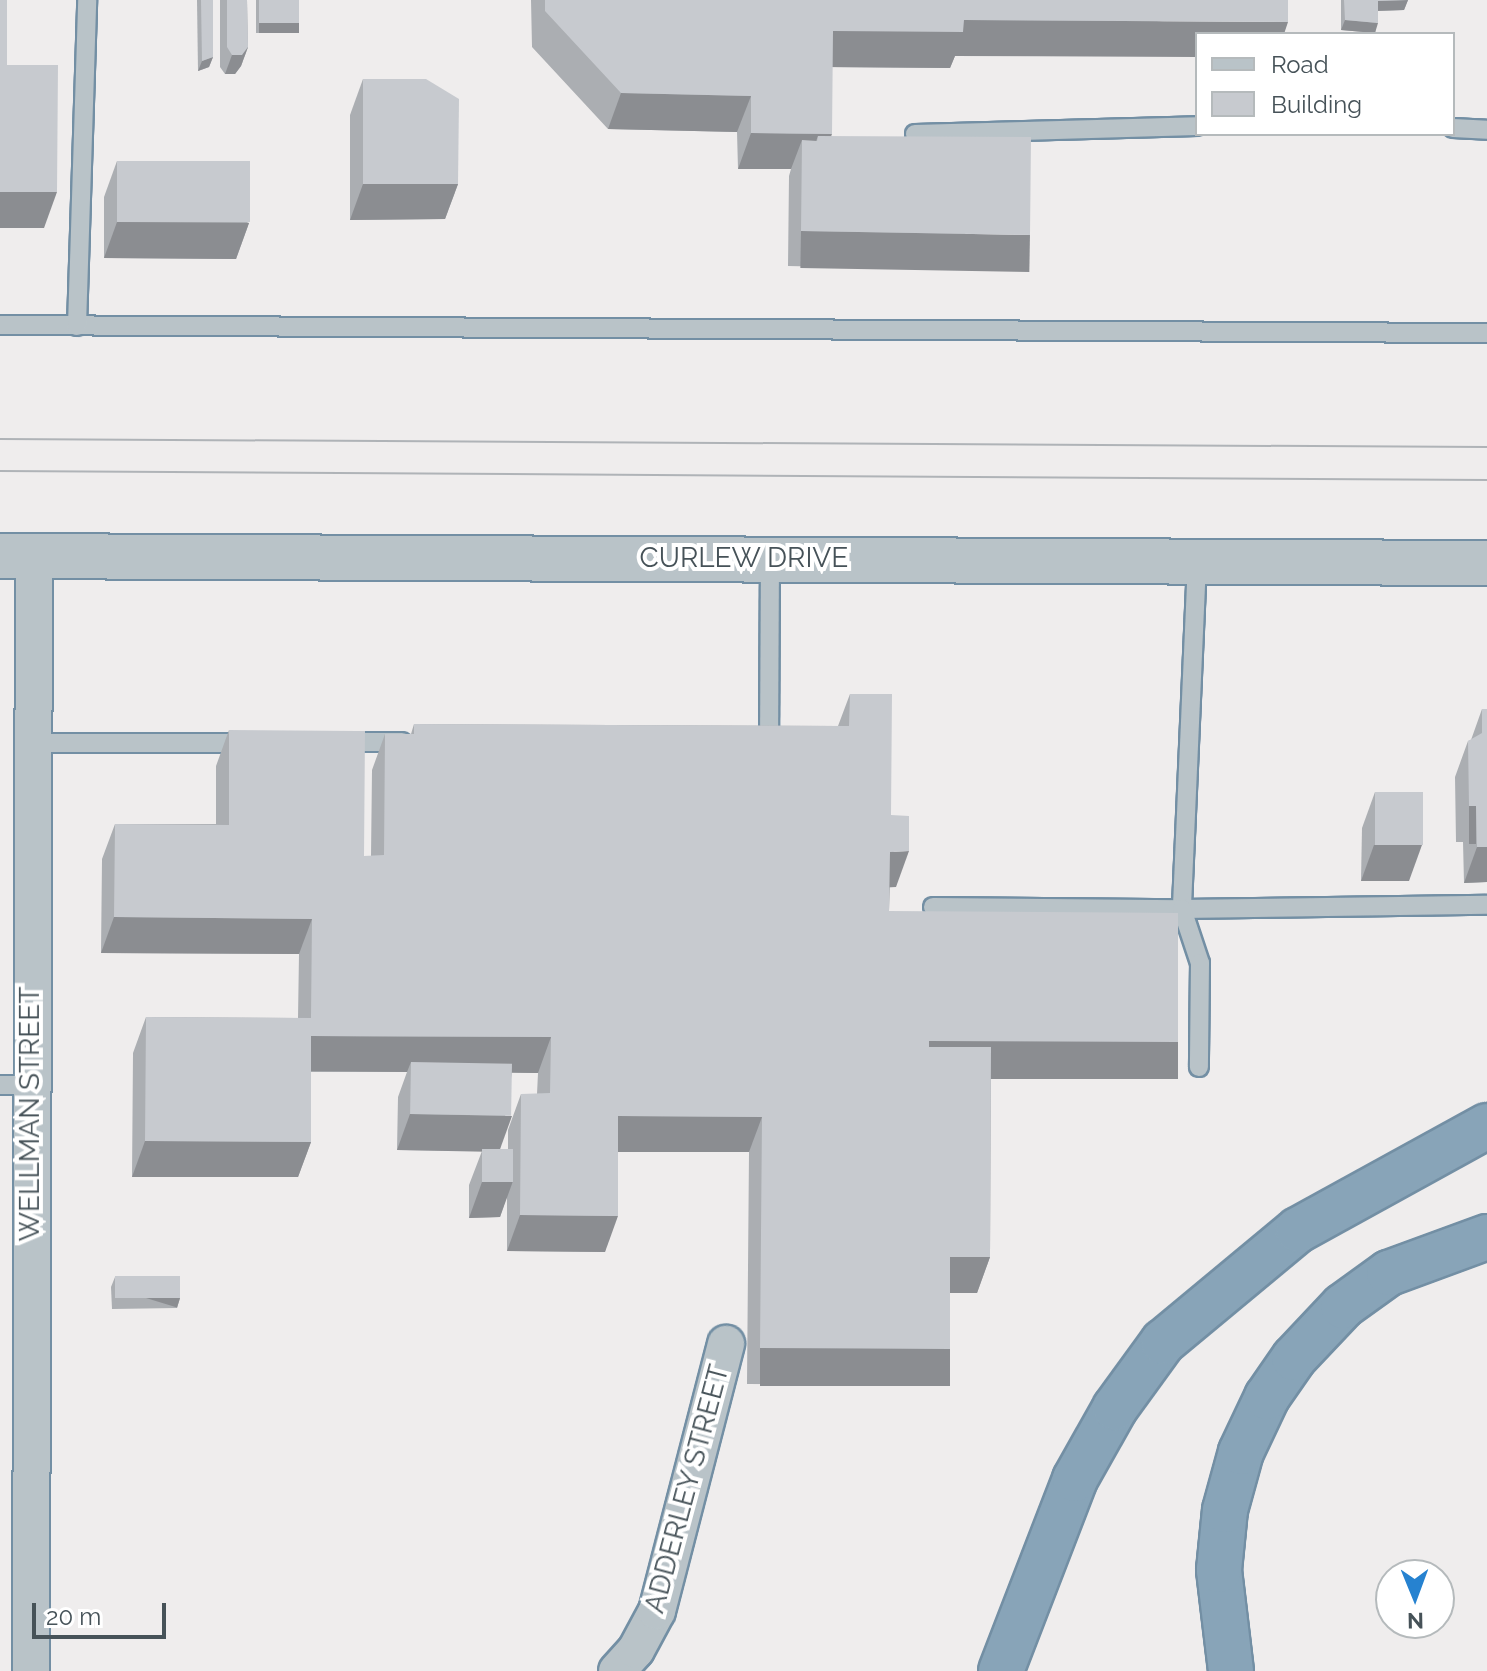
<!DOCTYPE html>
<html>
<head>
<meta charset="utf-8">
<style>
	body { margin:0 }
	#map { position:relative; width:1487px; height:1671px; overflow:hidden; background:#efeded; font-family:Raleway,sans-serif }
	div>[style] { position:absolute }
	.roads { filter:drop-shadow(2px 0 #738fa4) drop-shadow(-2px 0 #738fa4) drop-shadow(0 2px #738fa4) drop-shadow(0 -2px #738fa4) }
	.service>* { height:18px; margin:-9px; padding:0 9px; transform-origin:9px; border-radius:9px; background:#b9c3c8 }
	.minor>* { height:36px; margin:-18px; padding:0 18px; transform-origin:18px; border-radius:18px; background:#b9c3c8 }
	.tertiary>* { height:44px; margin:-22px; padding:0 22px; transform-origin:22px; border-radius:22px; background:#b9c3c8 }
	.motorway>* { height:44px; margin:-22px; padding:0 22px; transform-origin:22px; border-radius:22px; background:#88a4b8 }
	.tram>* { height:2px; margin:-1px; padding:0 1px; transform-origin:1px; border-radius:1px; background:#afb3b7 }
	.wall>* { inset:0; background:#abaeb2; transform-origin:0 0 }
	.shaded-wall>* { inset:0; background:#8b8d91; transform-origin:0 0 }
	.building>* { inset:0; background:#c7cacf; transform-origin:0 0 }
	span { translate:-50% -50%; white-space:nowrap; text-align:center; line-height:1.15; -webkit-text-stroke:8px #fff; paint-order:stroke }
	.street-label { font-size:28px; color:#465258 }
	.legend { position:absolute; left:1195px; top:32px; width:260px; height:104px; box-sizing:border-box; background:#fff; border:2px solid #b5babc; margin:0; padding:10px 14px; list-style:none; font-size:24px; color:#465258 }
	.legend li { display:flex; align-items:center; gap:16px; height:40px }
	.legend b { width:40px; border:2px solid #b5babc }
	.north { position:absolute; left:1375px; top:1559px; width:80px; height:80px; box-sizing:border-box; background:#fff; border:2px solid #b5babc; border-radius:50%; rotate:179deg; font-size:22px; font-weight:700; line-height:32px; text-align:center; color:#465258 }
	.north::after { content:''; display:block; margin:auto; width:28px; height:36px; background:#2682d0; clip-path:polygon(50% 0,100% 100%,50% 72%,0 100%) }
	.scale { position:absolute; left:32px; top:1603px; width:134px; height:36px; box-sizing:border-box; border:4px solid #465258; border-top:0; padding-left:10px; font-size:24px; line-height:28px; white-space:nowrap; color:#465258; -webkit-text-stroke:6px #fff; paint-order:stroke }
</style>
</head>
<body>
<div id="map">
	<div class="roads">
		<div class="service">
			<i style="left:1453px;top:128px;width:34px;rotate:3deg"></i>
			<i style="left:915px;top:134px;width:282px;rotate:-1.6deg"></i>
			<i style="left:0;top:325px;width:1487px;rotate:0.31deg"></i>
			<i style="left:77px;top:326px;width:326px;rotate:-88.2deg"></i>
			<i style="left:1197px;top:562px;width:347px;rotate:92.5deg"></i>
			<i style="left:1182px;top:909px;width:305px;rotate:-0.8deg"></i>
			<i style="left:340px;top:742px;width:62px"></i>
			<i style="left:33px;top:743px;width:213px"></i>
			<i style="left:769px;top:748px;width:190px;rotate:-89.7deg"></i>
			<i style="left:933px;top:907px;width:249px;rotate:0.5deg"></i>
			<i style="left:1182px;top:909px;width:57px;rotate:71.6deg"></i>
			<i style="left:1200px;top:963px;width:104px;rotate:90.6deg"></i>
			<i style="left:0;top:1085px;width:30px"></i>
		</div>
		<div class="minor">
			<i style="left:31px;top:1671px;width:1115px;rotate:-89.85deg"></i>
			<i style="left:617px;top:1671px;width:28px;rotate:-48deg"></i>
			<i style="left:636px;top:1650px;width:44px;rotate:-61.7deg"></i>
			<i style="left:657px;top:1611px;width:276px;rotate:-75.5deg"></i>
		</div>
		<div class="tertiary">
			<i style="left:0;top:556px;width:1487px;rotate:0.27deg"></i>
		</div>
		<div class="motorway">
			<i style="left:1001px;top:1671px;width:206px;rotate:-68.9deg"></i>
			<i style="left:1075px;top:1479px;width:81px;rotate:-60.6deg"></i>
			<i style="left:1115px;top:1408px;width:82px;rotate:-54deg"></i>
			<i style="left:1163px;top:1342px;width:175px;rotate:-39.7deg"></i>
			<i style="left:1298px;top:1230px;width:216px;rotate:-28.8deg"></i>
			<i style="left:1231px;top:1671px;width:102px;rotate:-96.8deg"></i>
			<i style="left:1219px;top:1570px;width:60px;rotate:-84.3deg"></i>
			<i style="left:1225px;top:1510px;width:60px;rotate:-74.6deg"></i>
			<i style="left:1241px;top:1452px;width:61px;rotate:-64.7deg"></i>
			<i style="left:1267px;top:1397px;width:47px;rotate:-55.3deg"></i>
			<i style="left:1294px;top:1358px;width:71px;rotate:-46.7deg"></i>
			<i style="left:1343px;top:1306px;width:57px;rotate:-35.7deg"></i>
			<i style="left:1389px;top:1273px;width:104px;rotate:-20.2deg"></i>
		</div>
	</div>
	<div class="tram">
		<i style="left:0;top:439px;width:1487px;rotate:0.31deg"></i>
		<i style="left:0;top:471px;width:1487px;rotate:0.35deg"></i>
	</div>
	<div class="wall">
		<i style="clip-path:polygon(197px 0,213px 0,213px 57px,209px 67px,198px 71px)"></i>
		<i style="clip-path:polygon(220px 0,247px 0,248px 47px,241px 66px,235px 74px,225px 74px,220px 67px)"></i>
		<i style="left:256px;top:0;width:43px;height:33px"></i>
		<i style="clip-path:polygon(531px 0,1288px 0,955px 56px,950px 68px,832px 67px,831px 136px,1017px 271px,788px 266px,789px 176px,791px 169px,738px 169px,737px 132px,608px 129px,532px 47px)"></i>
		<i style="clip-path:polygon(1341px 0,1408px 0,1404px 10px,1378px 11px,1375px 33px,1341px 30px)"></i>
		<i style="clip-path:polygon(363px 79px,458px 184px,445px 219px,350px 220px,350px 115px)"></i>
		<i style="clip-path:polygon(117px 161px,249px 223px,236px 259px,104px 258px,104px 197px)"></i>
		<i style="clip-path:polygon(evenodd,850px 694px,891px 815px,896px 887px,890px 887px,889px 911px,1178px 1042px,1165px 1078px,991px 1077px,990px 1257px,977px 1293px,950px 1293px,937px 1385px,747px 1384px,749px 1152px,618px 1152px,605px 1252px,507px 1251px,507px 1196px,500px 1217px,469px 1218px,469px 1185px,482px 1151px,397px 1150px,398px 1097px,407px 1072px,311px 1072px,311px 1142px,298px 1177px,132px 1177px,133px 1053px,146px 1017px,298px 1018px,299px 954px,101px 953px,102px 859px,115px 824px,216px 824px,216px 766px,229px 730px,364px 856px,371px 856px,372px 770px,385px 734px,411px 734px,414px 724px,838px 726px,850px 694px,512px 1072px,538px 1073px,537px 1094px,521px 1094px,508px 1130px,508px 1149px,500px 1149px,512px 1072px)"></i>
		<i style="clip-path:polygon(1482px 709px,1487px 709px,1487px 882px,1464px 883px,1463px 842px,1456px 842px,1455px 777px,1468px 741px,1471px 740px)"></i>
		<i style="clip-path:polygon(1375px 792px,1409px 881px,1361px 881px,1362px 828px)"></i>
		<i style="clip-path:polygon(115px 1277px,180px 1298px,177px 1308px,112px 1309px,111px 1287px)"></i>
	</div>
	<div class="shaded-wall">
		<i style="clip-path:polygon(1408px 0,1404px 10px,1374px 11px,1378px 1px)"></i>
		<i style="clip-path:polygon(964px 20px,1288px 22px,1284px 34px,1197px 34px,1197px 57px,955px 56px,950px 68px,820px 67px,833px 31px)"></i>
		<i style="clip-path:polygon(1345px 20px,1378px 23px,1375px 33px,1341px 30px)"></i>
		<i style="left:259px;top:23px;width:40px;height:10px"></i>
		<i style="clip-path:polygon(248px 47px,241px 66px,235px 74px,225px 74px,232px 55px)"></i>
		<i style="clip-path:polygon(213px 57px,209px 67px,198px 71px,202px 61px)"></i>
		<i style="clip-path:polygon(621px 93px,751px 96px,737px 132px,608px 129px)"></i>
		<i style="clip-path:polygon(751px 133px,832px 134px,818px 170px,818px 136px,805px 170px,802px 140px,791px 169px,738px 169px)"></i>
		<i style="clip-path:polygon(363px 184px,458px 184px,445px 219px,350px 220px)"></i>
		<i style="clip-path:polygon(0 192px,57px 192px,44px 228px,0 228px)"></i>
		<i style="clip-path:polygon(117px 222px,249px 223px,236px 259px,104px 258px)"></i>
		<i style="left:801px;top:231px;width:229px;height:37px;rotate:1deg"></i>
		<i style="left:1469px;top:806px;width:7px;height:38px"></i>
		<i style="clip-path:polygon(1374px 845px,1422px 845px,1409px 881px,1361px 881px)"></i>
		<i style="clip-path:polygon(1477px 847px,1487px 847px,1487px 882px,1464px 883px)"></i>
		<i style="clip-path:polygon(909px 851px,896px 887px,877px 888px,890px 852px)"></i>
		<i style="clip-path:polygon(114px 917px,312px 919px,299px 954px,101px 953px)"></i>
		<i style="clip-path:polygon(311px 1036px,551px 1037px,538px 1073px,411px 1072px,411px 1062px,407px 1072px,298px 1071px)"></i>
		<i style="left:929px;top:1041px;width:249px;height:38px"></i>
		<i style="clip-path:polygon(410px 1114px,512px 1116px,499px 1152px,397px 1150px)"></i>
		<i style="clip-path:polygon(618px 1116px,762px 1117px,749px 1152px,605px 1152px)"></i>
		<i style="clip-path:polygon(145px 1141px,311px 1142px,298px 1177px,132px 1177px)"></i>
		<i style="clip-path:polygon(513px 1181px,500px 1217px,469px 1218px,482px 1182px)"></i>
		<i style="clip-path:polygon(520px 1215px,618px 1216px,605px 1252px,507px 1251px)"></i>
		<i style="clip-path:polygon(950px 1257px,990px 1257px,977px 1293px,937px 1293px)"></i>
		<i style="left:180px;top:1298px;width:10px;height:65px;rotate:107deg"></i>
		<i style="left:760px;top:1348px;width:190px;height:38px"></i>
	</div>
	<div class="building">
		<i style="clip-path:polygon(0 0,7px 0,7px 65px,58px 65px,57px 192px,0 192px)"></i>
		<i style="clip-path:polygon(201px 0,213px 0,213px 57px,202px 61px)"></i>
		<i style="clip-path:polygon(227px 0,247px 0,248px 47px,242px 55px,232px 55px,227px 47px)"></i>
		<i style="left:259px;top:0;width:40px;height:23px"></i>
		<i style="clip-path:polygon(545px 0,1288px 0,1288px 22px,964px 20px,963px 32px,833px 31px,832px 134px,751px 133px,751px 96px,621px 93px,545px 11px)"></i>
		<i style="clip-path:polygon(1344px 0,1408px 0,1378px 1px,1378px 23px,1345px 20px)"></i>
		<i style="clip-path:polygon(363px 79px,426px 79px,459px 99px,458px 184px,363px 184px)"></i>
		<i style="clip-path:polygon(818px 136px,1031px 137px,1030px 235px,801px 231px,802px 140px,817px 141px)"></i>
		<i style="left:117px;top:161px;width:133px;height:61px"></i>
		<i style="clip-path:polygon(850px 694px,892px 694px,891px 815px,909px 816px,909px 851px,890px 852px,889px 911px,1178px 913px,1178px 1042px,929px 1041px,929px 1047px,991px 1047px,990px 1257px,950px 1257px,950px 1349px,760px 1348px,762px 1117px,618px 1116px,618px 1216px,520px 1215px,521px 1094px,550px 1093px,551px 1037px,311px 1036px,311px 1142px,145px 1141px,146px 1017px,311px 1018px,312px 919px,114px 917px,115px 824px,229px 825px,229px 730px,365px 731px,364px 856px,384px 855px,385px 734px,414px 734px,414px 724px,849px 726px)"></i>
		<i style="clip-path:polygon(1482px 709px,1487px 709px,1487px 847px,1477px 847px,1476px 806px,1469px 806px,1468px 741px,1482px 733px)"></i>
		<i style="left:1375px;top:792px;width:48px;height:53px"></i>
		<i style="left:411px;top:1062px;width:101px;height:52px;rotate:1deg"></i>
		<i style="left:482px;top:1149px;width:31px;height:33px"></i>
		<i style="left:180px;top:1276px;width:22px;height:65px;rotate:90deg"></i>
	</div>
	<div class="street-label">
		<span style="left:744px;top:558px">CURLEW DRIVE</span>
		<span style="left:30px;top:1114px;rotate:-90deg">WELLMAN STREET</span>
		<span style="left:687px;top:1489px;rotate:-75deg">ADDERLEY STREET</span>
	</div>
	<ul class="legend">
	<li><b style="height:10px;background:#b9c3c8"></b>Road</li>
	<li><b style="height:22px;background:#c7cacf"></b>Building</li>
	</ul>
	<div class="north">N</div>
	<div class="scale">20 m</div>
</div>
</body>
</html>
